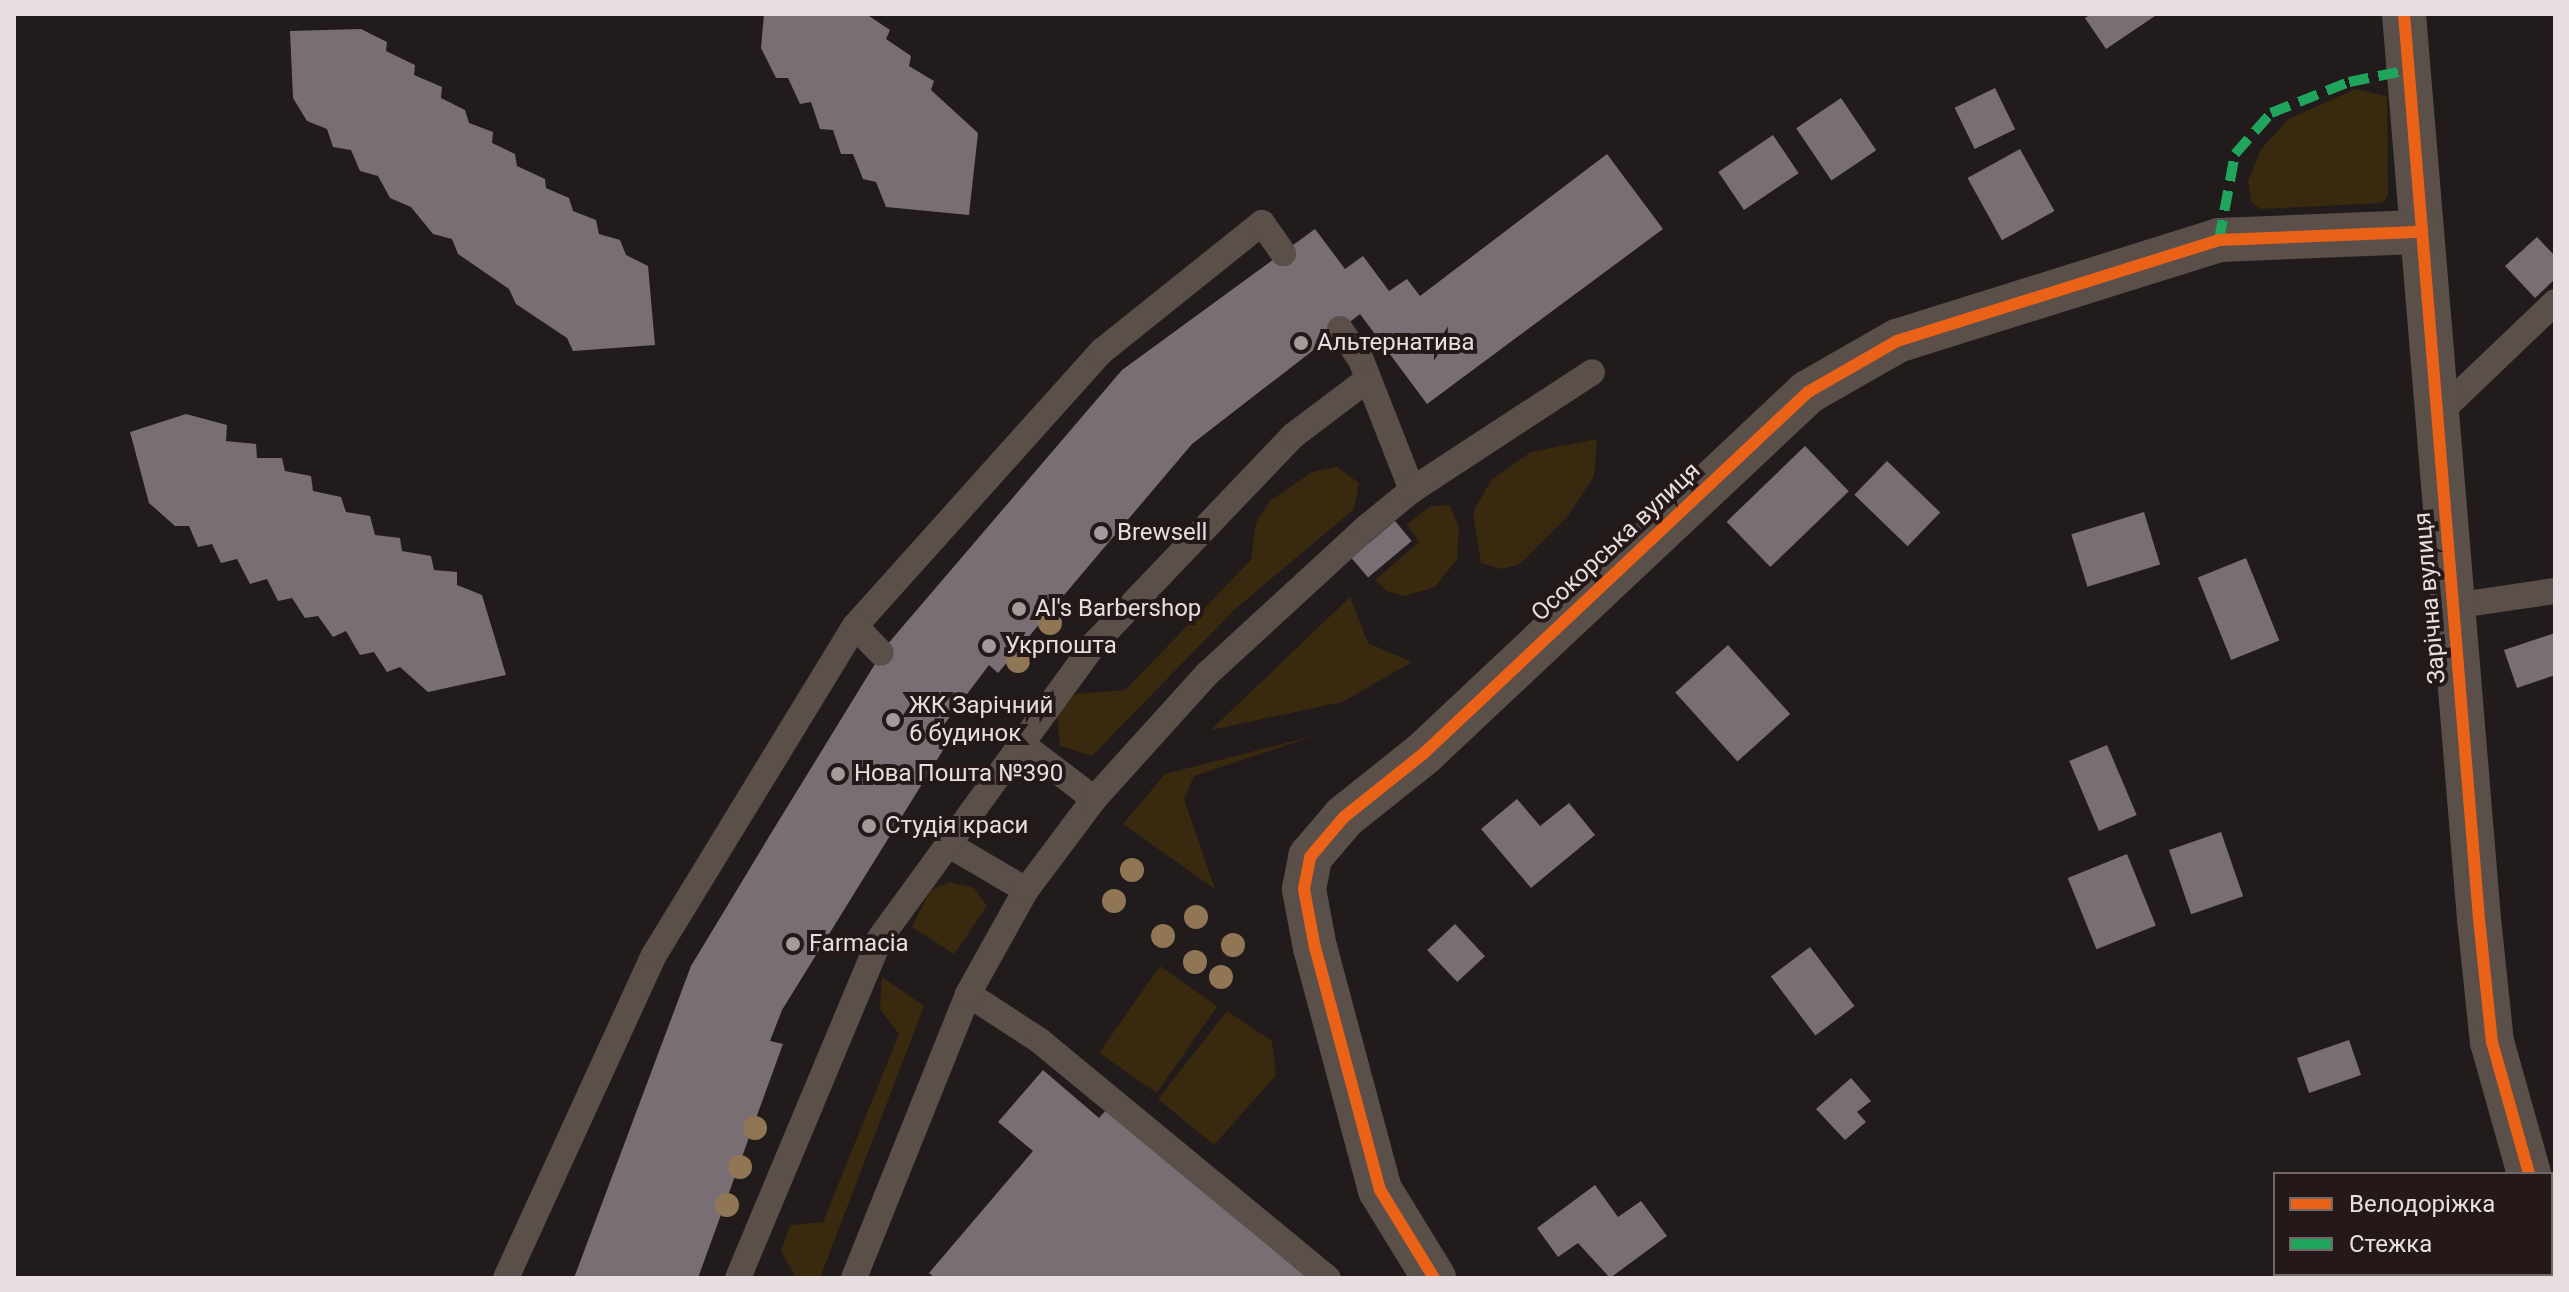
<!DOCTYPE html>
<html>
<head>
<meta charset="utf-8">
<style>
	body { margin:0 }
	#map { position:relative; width:2569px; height:1292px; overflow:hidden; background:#221b1c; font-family:Roboto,sans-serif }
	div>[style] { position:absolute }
	.green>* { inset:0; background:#39290e; transform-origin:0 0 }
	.building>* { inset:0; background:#796e73; transform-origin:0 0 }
	.service>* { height:26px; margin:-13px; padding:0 13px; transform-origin:13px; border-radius:13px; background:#5b4f4a }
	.minor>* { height:44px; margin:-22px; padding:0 22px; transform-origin:22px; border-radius:22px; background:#5b4f4a }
	.quiet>* { height:10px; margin-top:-5px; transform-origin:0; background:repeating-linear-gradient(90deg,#20a55d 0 20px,transparent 0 30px) }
	.cycleway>* { height:12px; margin:-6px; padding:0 6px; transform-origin:6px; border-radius:6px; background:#ea6118 }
	.trees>* { width:24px; height:24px; margin:-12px; border-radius:50%; background:#907654 }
	.dots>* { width:22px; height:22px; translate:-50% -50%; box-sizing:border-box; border:4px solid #251819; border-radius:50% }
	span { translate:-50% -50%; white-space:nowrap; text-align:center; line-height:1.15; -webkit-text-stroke:8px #251819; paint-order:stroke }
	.poi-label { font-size:24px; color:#e8dedf }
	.left { translate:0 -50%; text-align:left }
	.street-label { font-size:24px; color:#e8dedf }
	.frame { position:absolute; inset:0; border:16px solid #e8dedf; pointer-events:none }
	.legend { position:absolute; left:2273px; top:1172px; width:280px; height:104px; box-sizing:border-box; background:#251819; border:2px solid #736768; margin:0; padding:10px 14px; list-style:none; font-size:24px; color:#e8dedf }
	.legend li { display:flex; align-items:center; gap:16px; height:40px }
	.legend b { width:40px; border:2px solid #736768 }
</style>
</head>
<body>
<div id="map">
	<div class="green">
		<i style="clip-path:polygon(2355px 89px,2387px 96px,2388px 196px,2382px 203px,2260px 209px,2251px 202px,2248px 181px,2261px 149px,2289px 119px)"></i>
		<i style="clip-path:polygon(1597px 439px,1594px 476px,1567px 517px,1520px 564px,1502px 569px,1481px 563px,1473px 512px,1492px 479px,1531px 452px)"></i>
		<i style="clip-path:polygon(1337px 467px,1359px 483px,1354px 509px,1233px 611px,1092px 756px,1060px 746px,1057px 711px,1075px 694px,1125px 690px,1251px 560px,1256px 523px,1270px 501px,1312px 472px)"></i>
		<i style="clip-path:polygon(1450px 505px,1459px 528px,1457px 559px,1435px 587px,1405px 596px,1388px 592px,1375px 580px,1419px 542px,1407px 524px,1431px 506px)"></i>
		<i style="clip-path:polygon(1350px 597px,1368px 643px,1412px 662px,1342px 702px,1211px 730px)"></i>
		<i style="clip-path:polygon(1317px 735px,1194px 776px,1184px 799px,1215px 889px,1123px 824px,1165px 774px)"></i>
		<i style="clip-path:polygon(949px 882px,974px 888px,987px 906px,954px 954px,912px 927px,930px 891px)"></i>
		<i style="left:1160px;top:966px;width:70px;height:106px;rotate:35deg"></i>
		<i style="clip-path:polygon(882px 977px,924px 1006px,820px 1278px,796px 1278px,781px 1251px,790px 1225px,823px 1222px,899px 1034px,880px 1009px)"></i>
		<i style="clip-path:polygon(1227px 1011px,1272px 1041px,1276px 1075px,1214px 1145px,1158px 1099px)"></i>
	</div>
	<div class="building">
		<i style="clip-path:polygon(764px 14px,866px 14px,890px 30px,886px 39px,911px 56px,909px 66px,934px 81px,931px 90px,978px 133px,969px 215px,886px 207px,876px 182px,863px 179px,853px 154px,841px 154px,833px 130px,820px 129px,811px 102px,800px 104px,788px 78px,776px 78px,761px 48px)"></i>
		<i style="clip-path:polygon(2091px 14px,2158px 14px,2106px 49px,2085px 18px)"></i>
		<i style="clip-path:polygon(361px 29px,387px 42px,386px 51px,415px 65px,414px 75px,442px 87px,441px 98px,465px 110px,469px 123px,493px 132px,492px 143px,515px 154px,517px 166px,545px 179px,546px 188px,569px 198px,573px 211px,596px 220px,599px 234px,620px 240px,626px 255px,648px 266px,655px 345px,573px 351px,567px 338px,516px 304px,509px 289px,458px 254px,452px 239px,433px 234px,411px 207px,390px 198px,378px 176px,360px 171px,351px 150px,333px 147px,327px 129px,307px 121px,293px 98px,290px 31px)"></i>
		<i style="left:1995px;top:88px;width:46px;height:45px;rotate:64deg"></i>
		<i style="left:1841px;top:98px;width:63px;height:54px;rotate:56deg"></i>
		<i style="left:1773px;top:135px;width:46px;height:66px;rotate:56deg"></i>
		<i style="left:2020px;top:149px;width:71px;height:60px;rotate:61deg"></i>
		<i style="clip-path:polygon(1607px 154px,1663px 229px,1427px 404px,1360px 314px,1192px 444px,998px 673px,989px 665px,936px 735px,948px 742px,782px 1010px,770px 1041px,783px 1044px,698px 1278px,574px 1278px,691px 966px,770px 835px,886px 646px,1122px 370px,1315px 229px,1345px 269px,1363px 256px,1389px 291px,1407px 279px,1420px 296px)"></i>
		<i style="clip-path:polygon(2537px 237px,2555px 256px,2555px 279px,2535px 298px,2505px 266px)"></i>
		<i style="clip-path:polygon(186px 414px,227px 425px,226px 441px,256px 444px,257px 458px,282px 458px,285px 471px,311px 476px,313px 491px,341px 497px,346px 512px,370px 516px,375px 535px,400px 538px,402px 551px,431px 556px,434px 570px,457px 572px,457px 585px,482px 595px,506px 675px,428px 692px,400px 667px,387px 672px,374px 652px,360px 655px,346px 631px,333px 637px,318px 616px,305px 618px,292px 598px,278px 601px,267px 579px,250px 584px,237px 559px,221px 563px,212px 544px,198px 547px,189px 526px,175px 526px,149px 503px,130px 432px)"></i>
		<i style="left:1805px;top:446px;width:63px;height:109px;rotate:46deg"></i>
		<i style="left:1887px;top:461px;width:74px;height:47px;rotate:44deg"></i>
		<i style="left:2144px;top:512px;width:55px;height:76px;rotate:73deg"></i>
		<i style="left:1395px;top:521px;width:26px;height:57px;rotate:50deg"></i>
		<i style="left:2246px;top:558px;width:89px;height:52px;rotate:68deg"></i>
		<i style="clip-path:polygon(2555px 633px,2555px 675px,2517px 688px,2504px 650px)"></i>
		<i style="left:1728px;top:645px;width:93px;height:71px;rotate:48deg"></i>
		<i style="left:2107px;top:745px;width:76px;height:41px;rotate:67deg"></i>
		<i style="clip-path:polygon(1517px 799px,1540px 826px,1569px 803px,1595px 835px,1531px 888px,1481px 829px)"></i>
		<i style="left:2221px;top:832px;width:68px;height:55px;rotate:71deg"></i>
		<i style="left:2127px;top:854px;width:77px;height:64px;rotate:68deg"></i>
		<i style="left:1455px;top:924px;width:44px;height:38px;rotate:47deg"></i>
		<i style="left:1810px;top:947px;width:74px;height:49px;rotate:53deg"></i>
		<i style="left:2349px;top:1040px;width:37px;height:55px;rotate:71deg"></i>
		<i style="clip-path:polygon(1043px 1070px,1099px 1118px,1108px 1108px,1307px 1278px,935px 1278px,929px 1273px,1033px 1151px,998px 1122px)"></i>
		<i style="clip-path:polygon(1851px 1078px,1871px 1101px,1857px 1112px,1866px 1122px,1845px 1140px,1816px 1109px)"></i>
		<i style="clip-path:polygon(1595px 1185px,1618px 1217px,1641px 1201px,1667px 1236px,1610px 1278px,1578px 1243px,1558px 1257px,1537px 1228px)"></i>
		<i style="left:2316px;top:1274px;width:105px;height:5px"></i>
	</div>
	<div class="service">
		<i style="left:1340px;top:329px;width:37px;rotate:56deg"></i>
		<i style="left:1361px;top:360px;width:140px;rotate:68.6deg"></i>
		<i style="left:2438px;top:414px;width:162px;rotate:-43.7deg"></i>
		<i style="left:2453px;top:606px;width:103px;rotate:-8.4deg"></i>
		<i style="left:855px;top:626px;width:370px;rotate:-48.1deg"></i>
		<i style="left:1102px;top:351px;width:205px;rotate:-38.7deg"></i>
		<i style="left:1262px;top:223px;width:37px;rotate:55deg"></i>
		<i style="left:1018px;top:741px;width:96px;rotate:37.3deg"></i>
		<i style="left:951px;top:846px;width:87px;rotate:30.4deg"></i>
		<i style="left:968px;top:994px;width:86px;rotate:33.1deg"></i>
		<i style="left:1040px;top:1041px;width:373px;rotate:39.5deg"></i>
		<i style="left:506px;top:1278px;width:355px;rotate:-65.4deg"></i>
		<i style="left:654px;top:955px;width:386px;rotate:-58.6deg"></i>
		<i style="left:855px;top:626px;width:37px;rotate:46deg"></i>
		<i style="left:738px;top:1278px;width:368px;rotate:-67.3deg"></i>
		<i style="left:880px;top:938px;width:366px;rotate:-53.9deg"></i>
		<i style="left:1096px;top:642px;width:286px;rotate:-46.3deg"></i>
		<i style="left:1294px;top:435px;width:91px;rotate:-37deg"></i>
		<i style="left:854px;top:1278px;width:306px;rotate:-68.1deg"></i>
		<i style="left:968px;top:994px;width:119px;rotate:-60.9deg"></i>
		<i style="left:1026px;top:890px;width:114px;rotate:-53.2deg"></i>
		<i style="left:1094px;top:799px;width:169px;rotate:-47.9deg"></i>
		<i style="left:1207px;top:674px;width:217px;rotate:-42.6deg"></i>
		<i style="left:1367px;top:527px;width:58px;rotate:-39.4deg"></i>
		<i style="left:1412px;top:490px;width:215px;rotate:-33.2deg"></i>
	</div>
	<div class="minor">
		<i style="left:2404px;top:14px;width:908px;rotate:85.26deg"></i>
		<i style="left:2479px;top:919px;width:124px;rotate:84deg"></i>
		<i style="left:2492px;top:1042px;width:137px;rotate:74.3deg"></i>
		<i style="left:2551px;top:1234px;width:8px;rotate:60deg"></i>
		<i style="left:1434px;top:1278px;width:103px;rotate:-121.5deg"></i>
		<i style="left:1380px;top:1190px;width:251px;rotate:-105deg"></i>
		<i style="left:1315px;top:948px;width:60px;rotate:-100.6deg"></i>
		<i style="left:1304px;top:889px;width:33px;rotate:-79deg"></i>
		<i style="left:1310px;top:857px;width:52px;rotate:-49.6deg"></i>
		<i style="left:1344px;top:817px;width:101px;rotate:-38.6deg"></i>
		<i style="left:1423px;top:754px;width:528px;rotate:-43.24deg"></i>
		<i style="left:1808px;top:392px;width:103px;rotate:-29.8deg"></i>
		<i style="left:1897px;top:341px;width:337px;rotate:-17.4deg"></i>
		<i style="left:2219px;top:240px;width:203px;rotate:-2.3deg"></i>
	</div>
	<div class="quiet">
		<i style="left:2219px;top:240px;width:87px;rotate:-79.5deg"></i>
		<i style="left:2235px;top:154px;width:55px;rotate:-48.7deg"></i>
		<i style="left:2271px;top:113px;width:84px;rotate:-21.7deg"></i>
		<i style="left:2349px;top:82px;width:60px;rotate:-11.5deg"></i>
	</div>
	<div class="cycleway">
		<i style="left:2404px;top:14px;width:908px;rotate:85.26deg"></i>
		<i style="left:2479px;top:919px;width:124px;rotate:84deg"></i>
		<i style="left:2492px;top:1042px;width:137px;rotate:74.3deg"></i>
		<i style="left:1434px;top:1278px;width:103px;rotate:-121.5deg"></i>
		<i style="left:1380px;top:1190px;width:251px;rotate:-105deg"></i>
		<i style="left:1315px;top:948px;width:60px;rotate:-100.6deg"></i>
		<i style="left:1304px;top:889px;width:33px;rotate:-79deg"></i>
		<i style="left:1310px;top:857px;width:52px;rotate:-49.6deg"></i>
		<i style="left:1344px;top:817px;width:101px;rotate:-38.6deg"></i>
		<i style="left:1423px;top:754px;width:528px;rotate:-43.24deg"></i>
		<i style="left:1808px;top:392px;width:103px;rotate:-29.8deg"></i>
		<i style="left:1897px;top:341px;width:337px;rotate:-17.4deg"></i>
		<i style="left:2219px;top:240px;width:203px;rotate:-2.3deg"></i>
	</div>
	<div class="trees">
		<i style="left:1050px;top:623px"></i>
		<i style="left:1018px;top:661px"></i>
		<i style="left:1132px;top:870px"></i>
		<i style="left:1114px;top:901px"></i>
		<i style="left:1196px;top:917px"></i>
		<i style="left:1163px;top:936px"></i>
		<i style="left:1233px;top:945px"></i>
		<i style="left:1195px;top:962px"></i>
		<i style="left:1221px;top:977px"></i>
		<i style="left:755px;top:1128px"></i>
		<i style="left:740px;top:1167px"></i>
		<i style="left:727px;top:1205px"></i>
	</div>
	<div class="dots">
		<i style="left:1301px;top:343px;background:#a39a9b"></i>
		<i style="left:1101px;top:533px;background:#a39a9b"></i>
		<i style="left:1019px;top:609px;background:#a39a9b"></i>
		<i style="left:989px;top:646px;background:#a39a9b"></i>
		<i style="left:893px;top:720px;background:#a39a9b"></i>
		<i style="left:838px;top:774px;background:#a39a9b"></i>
		<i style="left:869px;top:826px;background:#a39a9b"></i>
		<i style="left:793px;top:944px;background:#a39a9b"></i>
	</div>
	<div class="poi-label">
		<span class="left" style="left:1317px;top:343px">Альтернатива</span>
		<span class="left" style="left:1117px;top:533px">Brewsell</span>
		<span class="left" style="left:1035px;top:609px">Al's Barbershop</span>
		<span class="left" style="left:1005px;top:646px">Укрпошта</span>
		<span class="left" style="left:909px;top:720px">ЖК Зарічний<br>6 будинок</span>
		<span class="left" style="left:854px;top:774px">Нова Пошта №390</span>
		<span class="left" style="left:885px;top:826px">Студія краси</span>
		<span class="left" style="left:809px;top:944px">Farmacia</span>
	</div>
	<div class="street-label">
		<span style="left:1616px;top:542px;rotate:-43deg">Осокорська вулиця</span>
		<span style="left:2430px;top:598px;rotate:-95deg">Зарічна вулиця</span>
	</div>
	<div class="frame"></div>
	<ul class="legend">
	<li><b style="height:10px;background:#ea6118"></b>Велодоріжка</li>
	<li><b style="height:10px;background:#20a55d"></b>Стежка</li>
	</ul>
</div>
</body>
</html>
